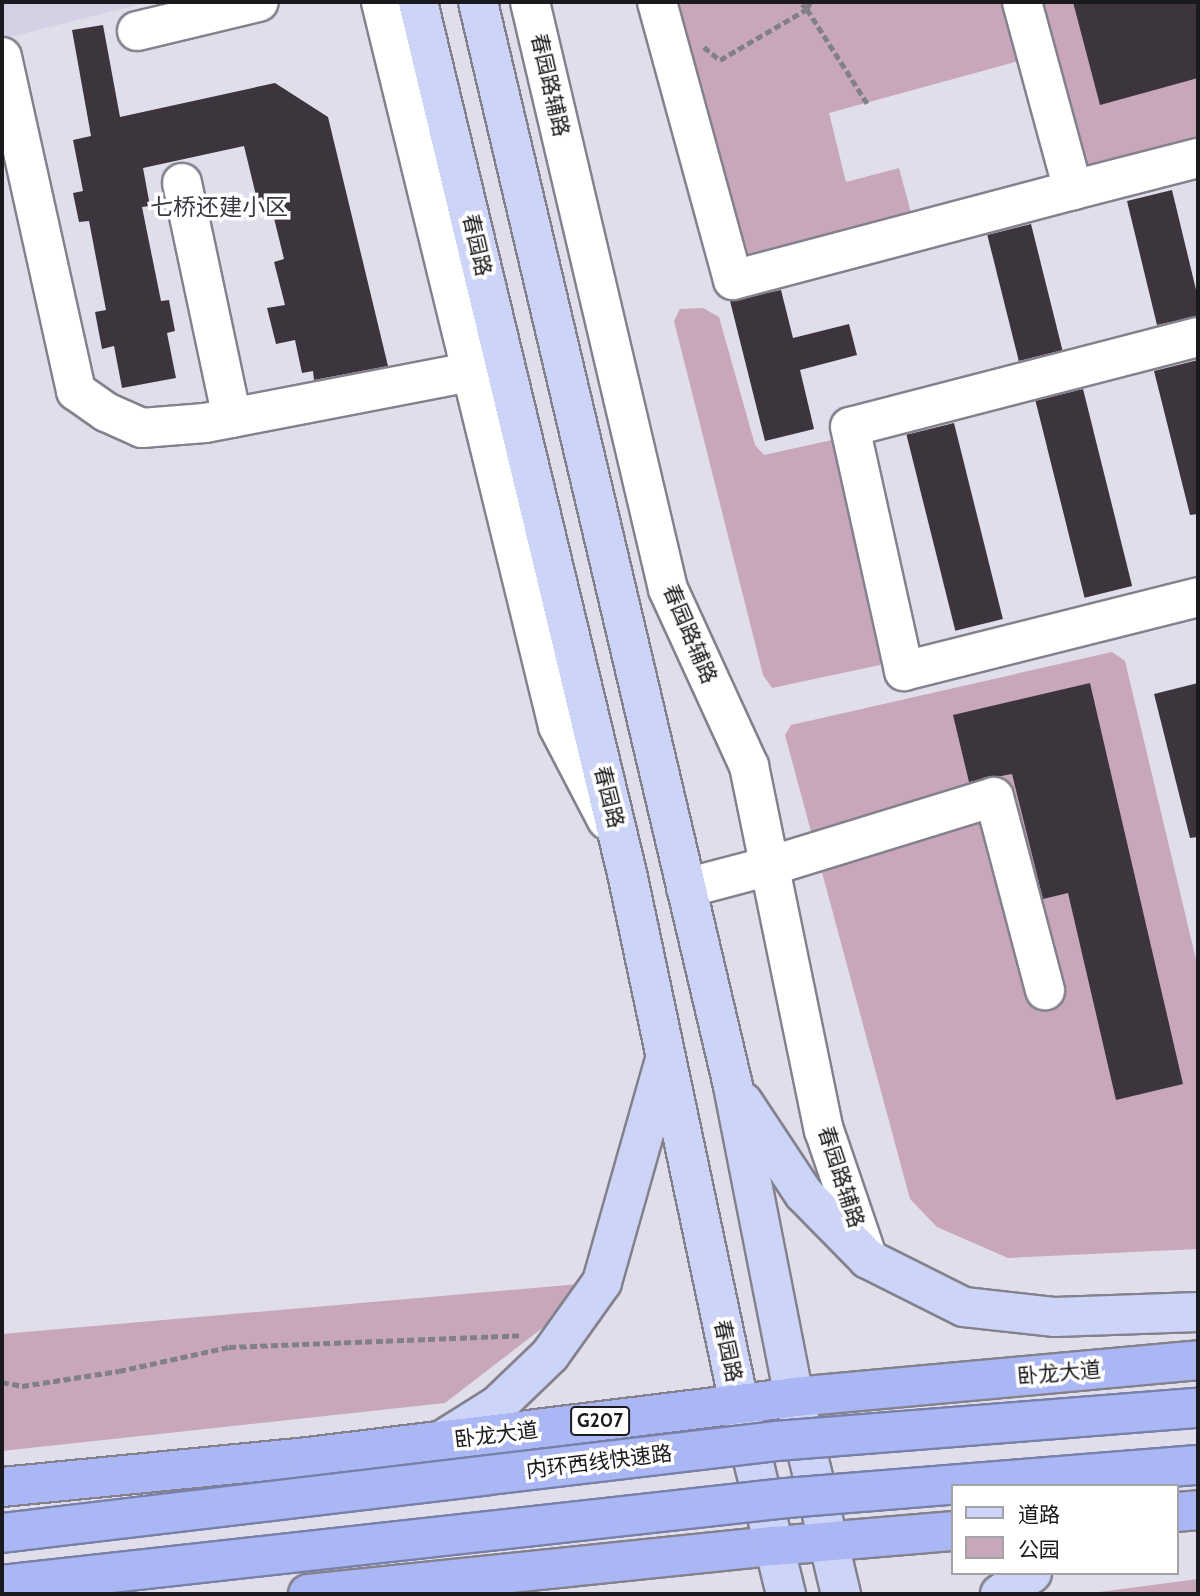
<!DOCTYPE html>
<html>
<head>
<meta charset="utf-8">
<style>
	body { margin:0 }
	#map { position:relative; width:1200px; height:1596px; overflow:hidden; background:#e1deec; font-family:Cabin,"Noto Sans SC",sans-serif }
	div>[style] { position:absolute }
	.built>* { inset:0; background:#d6d0e5 }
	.green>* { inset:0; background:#c7a7b9 }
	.building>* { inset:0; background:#3d353e; transform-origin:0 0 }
	.path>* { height:4.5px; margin-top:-2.25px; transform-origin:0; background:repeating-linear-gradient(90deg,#817f88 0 7px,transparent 0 10.5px) }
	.roads { filter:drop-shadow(2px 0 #84818d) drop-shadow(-2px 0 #84818d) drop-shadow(0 2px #84818d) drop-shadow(0 -2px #84818d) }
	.minor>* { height:38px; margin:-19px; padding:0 19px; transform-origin:19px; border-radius:19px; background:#fff }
	.major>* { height:38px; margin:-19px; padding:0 19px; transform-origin:19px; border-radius:19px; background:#ccd4f8 }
	.highway>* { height:38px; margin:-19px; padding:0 19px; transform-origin:19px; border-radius:19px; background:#aab7f4 }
	.bridges { filter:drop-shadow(2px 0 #7880a9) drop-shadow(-2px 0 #7880a9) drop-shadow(0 2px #7880a9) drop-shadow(0 -2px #7880a9) }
	.highway-bridge>* { height:38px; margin:-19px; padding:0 19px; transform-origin:19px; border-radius:19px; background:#aab7f4 }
	span { translate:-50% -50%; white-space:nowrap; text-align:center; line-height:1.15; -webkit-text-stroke:7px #fff; paint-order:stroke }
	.shield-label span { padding:2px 5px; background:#fff; border:2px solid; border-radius:5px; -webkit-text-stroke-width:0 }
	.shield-label { font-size:19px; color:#1a191d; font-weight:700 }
	.street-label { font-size:21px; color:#1a191d }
	.neighbourhood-label { font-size:23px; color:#3b3843 }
	.frame { position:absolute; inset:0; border:4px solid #1a191d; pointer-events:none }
	.legend { position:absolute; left:951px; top:1484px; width:228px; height:91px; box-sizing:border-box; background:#fff; border:2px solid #a3a3a5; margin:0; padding:9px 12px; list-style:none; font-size:21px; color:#1a191d }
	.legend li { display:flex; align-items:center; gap:14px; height:35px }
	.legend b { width:35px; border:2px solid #a3a3a5 }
</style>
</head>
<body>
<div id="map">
	<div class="built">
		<i style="clip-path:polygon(2px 2px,149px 2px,2px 39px)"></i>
	</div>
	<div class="green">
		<i style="clip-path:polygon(657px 2px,1198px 2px,1198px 158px,1073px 190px,1037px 56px,829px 113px,846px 182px,899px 168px,916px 231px,733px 280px)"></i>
		<i style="clip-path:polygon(703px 308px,719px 317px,755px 445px,764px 455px,832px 440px,841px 449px,887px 651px,880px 665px,772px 688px,763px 675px,674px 321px,680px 309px)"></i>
		<i style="clip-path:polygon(1112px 652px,1125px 661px,1198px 968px,1198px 1249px,1008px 1258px,937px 1227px,910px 1199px,785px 735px,791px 725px)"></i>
		<i style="clip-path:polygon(602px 1282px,445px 1403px,2px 1451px,2px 1334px)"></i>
		<i style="clip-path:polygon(1198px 1579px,1198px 1594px,1084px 1594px)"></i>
	</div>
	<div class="building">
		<i style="clip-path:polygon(1073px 2px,1198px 2px,1198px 78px,1100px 105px)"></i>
		<i style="clip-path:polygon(103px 25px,120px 117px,275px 83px,328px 117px,388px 366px,314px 380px,313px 371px,302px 373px,295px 340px,276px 344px,267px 308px,285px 305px,274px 262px,284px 259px,271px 206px,259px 208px,244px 146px,143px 168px,150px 206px,142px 207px,161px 301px,169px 300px,175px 331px,167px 333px,176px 378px,122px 388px,114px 346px,102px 349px,95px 312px,106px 310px,89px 221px,79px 222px,73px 193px,83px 191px,73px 140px,91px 136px,72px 30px)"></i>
		<i style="clip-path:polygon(1172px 190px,1198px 298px,1198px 316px,1157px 325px,1127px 201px)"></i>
		<i style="left:1031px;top:224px;width:130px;height:45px;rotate:76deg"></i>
		<i style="clip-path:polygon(781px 290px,793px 338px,849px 324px,857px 355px,800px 370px,814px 429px,765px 441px,730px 301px)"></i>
		<i style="clip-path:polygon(1198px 360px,1198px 514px,1190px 515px,1154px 371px)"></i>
		<i style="left:1083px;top:389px;width:203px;height:49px;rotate:76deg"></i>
		<i style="left:954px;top:423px;width:202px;height:49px;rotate:76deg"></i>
		<i style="clip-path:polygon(1090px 683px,1183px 1084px,1116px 1100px,1068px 893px,1043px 899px,1012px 774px,969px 782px,953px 715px)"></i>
		<i style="clip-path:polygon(1198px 683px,1198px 837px,1190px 838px,1154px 694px)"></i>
	</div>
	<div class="path">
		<i style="left:811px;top:2px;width:8px;rotate:120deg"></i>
		<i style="left:807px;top:9px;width:112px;rotate:57.4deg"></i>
		<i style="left:704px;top:47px;width:21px;rotate:39deg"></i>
		<i style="left:720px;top:60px;width:101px;rotate:-30.4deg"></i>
		<i style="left:807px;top:9px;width:11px;rotate:-139deg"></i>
		<i style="left:2px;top:1382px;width:20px;rotate:11deg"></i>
		<i style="left:22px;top:1386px;width:98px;rotate:-8.8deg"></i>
		<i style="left:119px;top:1371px;width:113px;rotate:-12.3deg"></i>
		<i style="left:229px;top:1347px;width:293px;rotate:-2.3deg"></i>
	</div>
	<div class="roads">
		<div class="minor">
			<i style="left:381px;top:2px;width:745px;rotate:76.26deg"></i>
			<i style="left:558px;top:726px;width:106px;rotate:62.5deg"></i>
			<i style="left:530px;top:2px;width:603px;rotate:76.77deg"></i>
			<i style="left:668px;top:589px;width:195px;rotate:65.4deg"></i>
			<i style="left:749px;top:766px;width:372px;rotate:78.4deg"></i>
			<i style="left:824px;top:1130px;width:136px;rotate:71.2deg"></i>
			<i style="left:657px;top:2px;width:288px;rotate:74.7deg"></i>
			<i style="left:733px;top:280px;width:352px;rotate:-14.8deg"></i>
			<i style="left:1022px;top:2px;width:195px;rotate:74.8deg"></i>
			<i style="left:1073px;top:190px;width:129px;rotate:-14.4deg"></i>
			<i style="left:137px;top:31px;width:125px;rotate:-13.4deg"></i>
			<i style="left:2px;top:57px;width:342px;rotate:77.5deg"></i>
			<i style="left:76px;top:391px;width:37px;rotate:35deg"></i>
			<i style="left:106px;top:412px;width:39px;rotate:24deg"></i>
			<i style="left:142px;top:428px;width:63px;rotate:-4.5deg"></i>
			<i style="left:205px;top:423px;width:296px;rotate:-10.9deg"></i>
			<i style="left:182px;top:183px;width:240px;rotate:78deg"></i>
			<i style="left:1198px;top:337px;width:359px;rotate:165.5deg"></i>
			<i style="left:850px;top:427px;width:250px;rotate:77.5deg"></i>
			<i style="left:904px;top:671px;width:303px;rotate:-14.1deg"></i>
			<i style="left:686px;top:888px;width:87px;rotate:-14.7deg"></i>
			<i style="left:770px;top:866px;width:234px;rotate:-17.1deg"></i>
			<i style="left:994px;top:797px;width:200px;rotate:75.2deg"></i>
		</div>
		<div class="major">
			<i style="left:418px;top:2px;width:896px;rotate:76.51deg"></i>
			<i style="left:627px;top:873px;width:542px;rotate:78.07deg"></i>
			<i style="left:739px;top:1403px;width:197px;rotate:76.2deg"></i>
			<i style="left:478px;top:2px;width:1114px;rotate:76.76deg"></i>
			<i style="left:733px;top:1086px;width:317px;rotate:78.9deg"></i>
			<i style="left:794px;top:1397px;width:203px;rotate:76.6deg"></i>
			<i style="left:743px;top:1102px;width:110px;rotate:56.5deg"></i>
			<i style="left:804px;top:1194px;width:91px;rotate:45.4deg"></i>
			<i style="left:868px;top:1259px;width:107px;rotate:26.6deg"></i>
			<i style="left:964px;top:1307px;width:92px;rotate:6.3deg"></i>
			<i style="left:1055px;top:1317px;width:143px;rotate:-2deg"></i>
			<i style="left:439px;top:1442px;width:70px;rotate:-32.1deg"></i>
			<i style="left:498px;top:1405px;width:72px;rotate:-43.9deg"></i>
			<i style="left:550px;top:1355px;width:90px;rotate:-54.5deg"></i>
			<i style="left:602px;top:1282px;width:228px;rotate:-74.2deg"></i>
			<i style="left:1000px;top:1594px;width:38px;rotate:-33deg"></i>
		</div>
		<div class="highway">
			<i style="left:2px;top:1487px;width:307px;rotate:-5.6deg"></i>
			<i style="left:308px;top:1457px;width:490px;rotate:-7deg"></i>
			<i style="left:794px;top:1397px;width:406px;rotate:-5.2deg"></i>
			<i style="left:1177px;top:1512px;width:21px;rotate:-5deg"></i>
			<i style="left:308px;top:1594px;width:468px;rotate:-5.9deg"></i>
			<i style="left:774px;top:1546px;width:180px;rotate:-4.8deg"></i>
		</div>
	</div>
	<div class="bridges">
		<div class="highway-bridge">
			<i style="left:2px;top:1533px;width:779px;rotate:-6.78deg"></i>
			<i style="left:776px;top:1441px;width:423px;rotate:-4.5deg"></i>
			<i style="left:2px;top:1585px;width:789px;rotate:-6.33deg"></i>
			<i style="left:786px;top:1498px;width:413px;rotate:-4.6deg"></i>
		</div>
	</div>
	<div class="shield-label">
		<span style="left:600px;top:1421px">G207</span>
	</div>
	<div class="street-label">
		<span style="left:550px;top:85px;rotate:77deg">春园路辅路</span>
		<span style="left:477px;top:245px;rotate:77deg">春园路</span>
		<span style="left:690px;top:634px;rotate:67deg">春园路辅路</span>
		<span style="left:609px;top:797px;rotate:76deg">春园路</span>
		<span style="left:841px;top:1177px;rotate:72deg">春园路辅路</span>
		<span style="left:728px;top:1351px;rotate:78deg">春园路</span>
		<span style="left:1059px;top:1373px;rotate:-5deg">卧龙大道</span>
		<span style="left:496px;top:1435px;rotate:-7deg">卧龙大道</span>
		<span style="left:599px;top:1462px;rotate:-7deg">内环西线快速路</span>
	</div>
	<div class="neighbourhood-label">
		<span style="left:219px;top:207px">七桥还建小区</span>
	</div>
	<div class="frame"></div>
	<ul class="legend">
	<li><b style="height:9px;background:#ccd4f8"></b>道路</li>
	<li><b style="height:19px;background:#c7a7b9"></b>公园</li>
	</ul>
</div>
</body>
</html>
